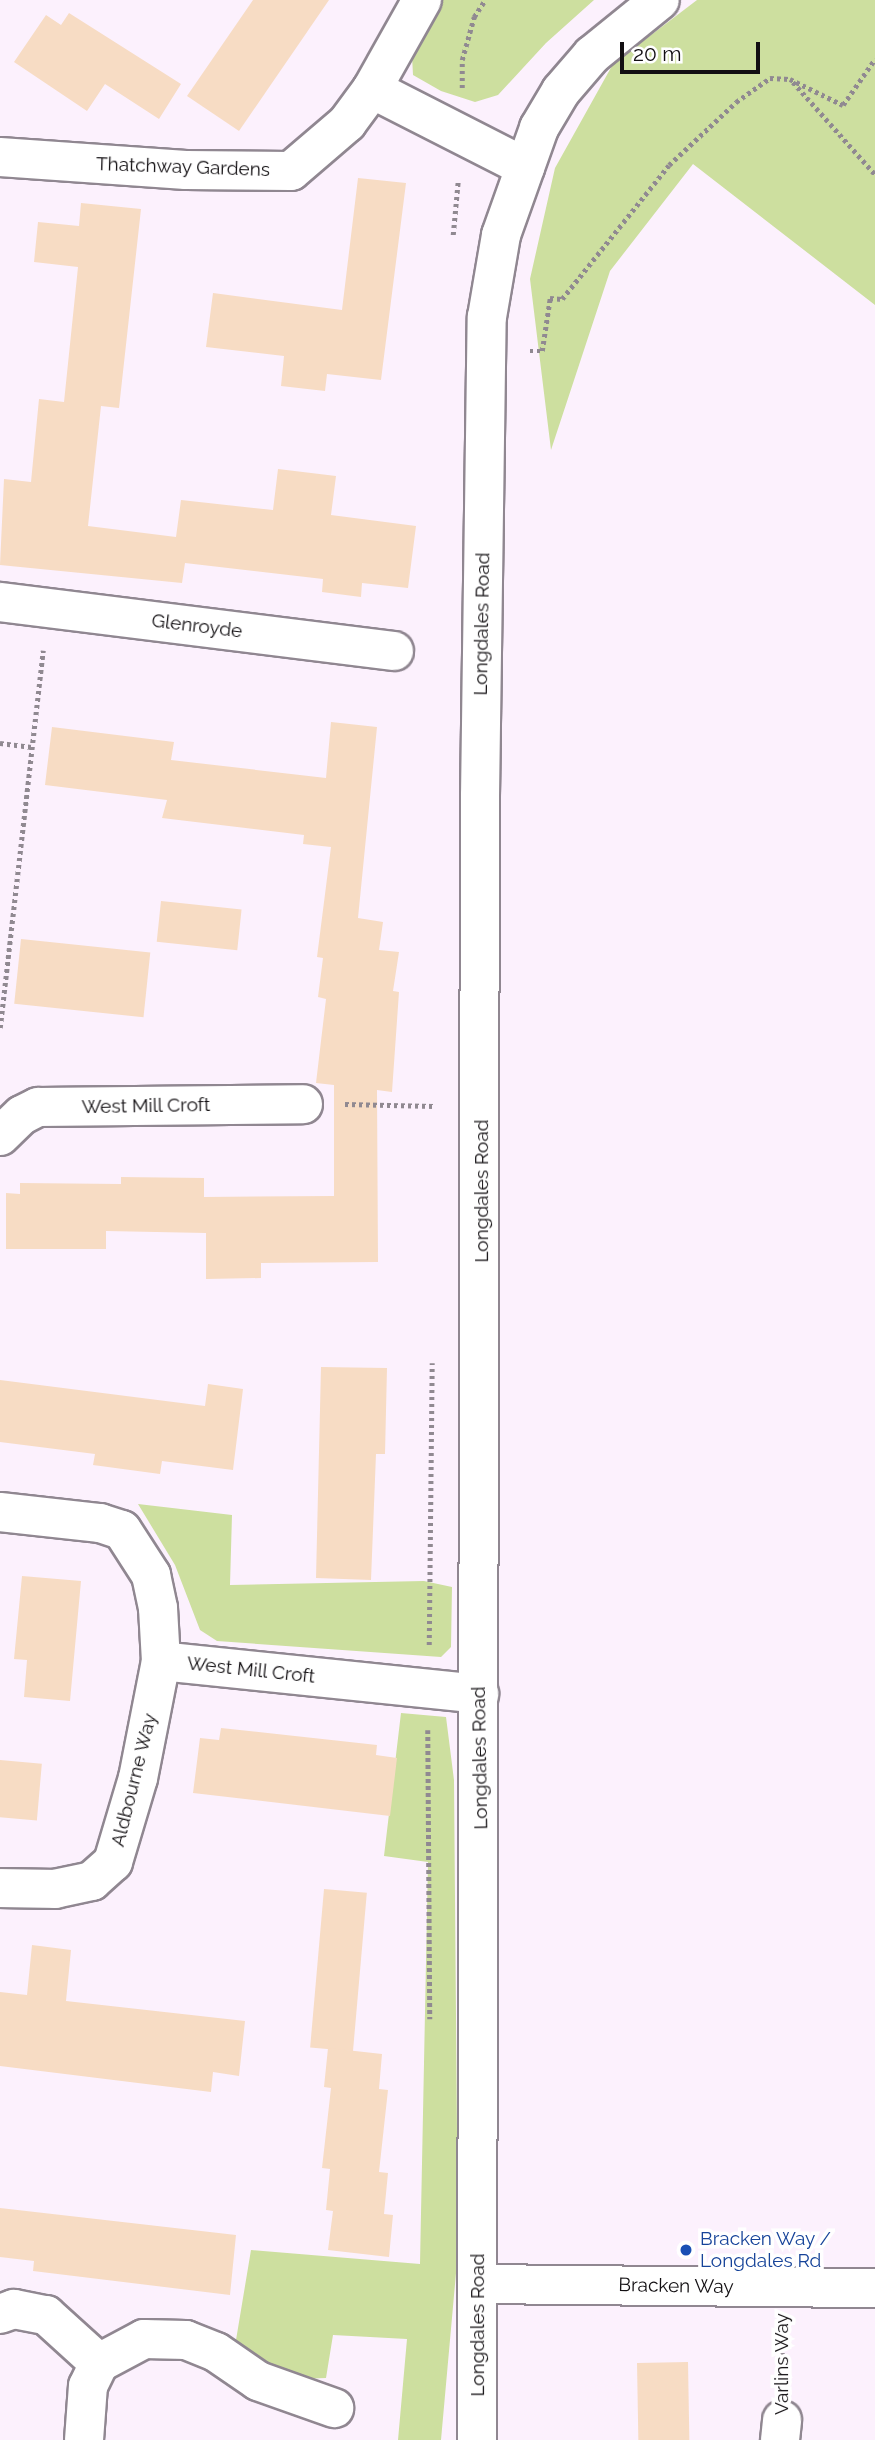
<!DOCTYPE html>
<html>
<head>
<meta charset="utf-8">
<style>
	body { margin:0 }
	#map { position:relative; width:875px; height:2440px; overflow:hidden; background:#fcf1fd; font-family:Raleway,sans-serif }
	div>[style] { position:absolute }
	.green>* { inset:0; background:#cddf9f }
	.building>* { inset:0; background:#f7dcc4; transform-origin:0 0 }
	.path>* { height:4.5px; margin-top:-2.25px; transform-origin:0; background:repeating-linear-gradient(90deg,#908991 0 3.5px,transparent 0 7px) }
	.roads { filter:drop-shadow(2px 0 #908791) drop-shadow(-2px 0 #908791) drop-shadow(0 2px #908791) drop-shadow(0 -2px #908791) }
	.minor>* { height:38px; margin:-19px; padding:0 19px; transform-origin:19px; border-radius:19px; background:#fff }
	.dots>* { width:19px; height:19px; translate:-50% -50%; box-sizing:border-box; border:4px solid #fff; border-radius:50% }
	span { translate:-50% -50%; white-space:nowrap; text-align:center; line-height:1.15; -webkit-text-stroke:7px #fff; paint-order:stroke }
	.street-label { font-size:19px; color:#120f12 }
	.transit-label { font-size:19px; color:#164399 }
	.left { translate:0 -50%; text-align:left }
	.scale { position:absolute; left:620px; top:42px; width:140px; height:32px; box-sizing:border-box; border:4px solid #120f12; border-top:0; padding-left:9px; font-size:21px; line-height:24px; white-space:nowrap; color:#120f12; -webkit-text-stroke:5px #fff; paint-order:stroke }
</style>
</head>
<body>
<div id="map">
	<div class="green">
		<i style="clip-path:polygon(442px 0,594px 0,546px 43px,498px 95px,475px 102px,441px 91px,413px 75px,412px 56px)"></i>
		<i style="clip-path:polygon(697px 0,875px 0,875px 305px,693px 164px,610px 271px,551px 450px,530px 279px,555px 168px,613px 64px)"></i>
		<i style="clip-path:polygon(138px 1504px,232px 1515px,230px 1585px,424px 1581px,452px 1587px,451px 1647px,441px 1657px,217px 1641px,200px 1630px,175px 1565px)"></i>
		<i style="clip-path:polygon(401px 1713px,446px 1717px,454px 1780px,458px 2251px,441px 2440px,398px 2440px,407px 2339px,333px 2335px,326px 2378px,297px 2379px,266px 2370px,236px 2340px,251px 2250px,420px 2264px,428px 1862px,384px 1856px)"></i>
	</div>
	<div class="building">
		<i style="clip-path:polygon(253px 0,329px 0,239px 131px,187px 96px)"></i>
		<i style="clip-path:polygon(69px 13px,181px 84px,159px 119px,105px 84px,87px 111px,14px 62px,46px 15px,61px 25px)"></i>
		<i style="clip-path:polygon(358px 178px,406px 183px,381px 380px,327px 374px,325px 391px,281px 386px,284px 356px,206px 347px,213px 293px,342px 310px)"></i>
		<i style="clip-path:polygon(81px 203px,141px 209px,119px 408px,101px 406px,88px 526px,176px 537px,181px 500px,273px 510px,278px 469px,336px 476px,331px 515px,416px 526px,408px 588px,362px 583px,361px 597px,322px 592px,323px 579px,185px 563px,182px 583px,0 565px,4px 479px,31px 482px,39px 399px,64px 402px,78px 267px,34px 262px,38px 222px,79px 226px)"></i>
		<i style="clip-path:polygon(331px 722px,377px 727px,358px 918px,383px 922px,379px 950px,399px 952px,393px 991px,399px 992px,392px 1092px,377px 1090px,378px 1262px,261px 1263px,261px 1278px,206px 1279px,206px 1233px,106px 1231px,106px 1249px,6px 1249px,6px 1193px,20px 1194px,20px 1183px,121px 1184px,121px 1177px,204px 1178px,204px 1197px,334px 1196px,334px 1085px,316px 1083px,326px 999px,318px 997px,323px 958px,317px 957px,331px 847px,303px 844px,304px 835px,162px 818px,167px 800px,45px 785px,52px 727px,174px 742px,171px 760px,326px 778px)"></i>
		<i style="left:161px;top:901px;width:81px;height:41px;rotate:6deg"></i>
		<i style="left:21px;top:939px;width:130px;height:65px;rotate:6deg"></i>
		<i style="clip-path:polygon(321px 1367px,387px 1368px,385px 1454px,376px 1454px,371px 1580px,316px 1578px)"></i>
		<i style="clip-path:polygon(0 1380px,205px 1406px,208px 1384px,243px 1389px,233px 1470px,162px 1461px,160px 1474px,93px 1465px,95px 1454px,0 1442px)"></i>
		<i style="clip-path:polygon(22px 1576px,81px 1581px,70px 1701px,24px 1697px,27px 1660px,14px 1659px)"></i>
		<i style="clip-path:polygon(221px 1728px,377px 1745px,376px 1755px,397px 1758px,390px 1816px,193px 1793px,200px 1738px,219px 1740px)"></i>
		<i style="left:0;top:1760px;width:42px;height:57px;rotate:5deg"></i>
		<i style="left:324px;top:1889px;width:43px;height:159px;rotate:5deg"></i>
		<i style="clip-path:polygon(32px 1945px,71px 1950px,66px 2001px,245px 2021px,239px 2076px,213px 2072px,211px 2092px,0 2066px,0 1992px,27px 1995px)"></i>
		<i style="clip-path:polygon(328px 2048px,382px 2054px,379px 2089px,388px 2090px,379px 2172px,388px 2173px,384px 2214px,393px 2215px,389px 2257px,328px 2250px,333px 2211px,326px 2210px,330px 2169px,322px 2168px,331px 2088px,324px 2087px)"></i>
		<i style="clip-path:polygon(0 2208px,236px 2235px,230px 2295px,33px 2271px,34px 2261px,0 2257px)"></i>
		<i style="left:688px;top:2362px;width:78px;height:51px;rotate:89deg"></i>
	</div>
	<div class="path">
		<i style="left:793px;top:82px;width:123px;rotate:48.3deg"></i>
		<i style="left:462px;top:88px;width:28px;rotate:-90deg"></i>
		<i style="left:462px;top:60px;width:45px;rotate:-74.4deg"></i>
		<i style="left:474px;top:17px;width:20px;rotate:-57deg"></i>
		<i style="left:453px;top:235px;width:54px;rotate:-84.7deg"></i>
		<i style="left:530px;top:351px;width:12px"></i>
		<i style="left:542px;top:351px;width:54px;rotate:-81.4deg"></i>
		<i style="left:550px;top:298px;width:12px;rotate:5deg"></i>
		<i style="left:562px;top:299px;width:171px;rotate:-51.4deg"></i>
		<i style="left:669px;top:165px;width:92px;rotate:-43.2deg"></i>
		<i style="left:736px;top:102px;width:42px;rotate:-35.2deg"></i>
		<i style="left:770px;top:78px;width:20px;rotate:3deg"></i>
		<i style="left:790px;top:79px;width:59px;rotate:26.1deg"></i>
		<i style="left:843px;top:105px;width:56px;rotate:-55.2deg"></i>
		<i style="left:0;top:743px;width:32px;rotate:7deg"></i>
		<i style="left:0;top:1028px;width:380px;rotate:-83.5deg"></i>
		<i style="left:345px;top:1104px;width:89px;rotate:1.3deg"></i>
		<i style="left:429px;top:1645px;width:282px;rotate:-89.4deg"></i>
		<i style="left:428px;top:1730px;width:289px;rotate:89.6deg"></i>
		<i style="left:782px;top:2377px;width:47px;rotate:-90deg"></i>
	</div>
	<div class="roads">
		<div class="minor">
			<i style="left:372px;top:89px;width:102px;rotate:-60.7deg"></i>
			<i style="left:0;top:157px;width:186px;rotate:4deg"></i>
			<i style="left:186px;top:170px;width:105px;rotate:0.5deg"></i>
			<i style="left:291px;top:171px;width:74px;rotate:-40.6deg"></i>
			<i style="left:347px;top:123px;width:42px;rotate:-53.7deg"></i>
			<i style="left:372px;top:89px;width:172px;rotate:27deg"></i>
			<i style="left:0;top:602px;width:397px;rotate:7.1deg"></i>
			<i style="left:0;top:1136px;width:30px;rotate:-44deg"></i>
			<i style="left:22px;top:1115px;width:18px;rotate:-27deg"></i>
			<i style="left:38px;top:1107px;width:265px;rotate:-0.6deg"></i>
			<i style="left:0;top:1512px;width:101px;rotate:6.3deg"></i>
			<i style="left:100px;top:1523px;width:23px;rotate:18deg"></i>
			<i style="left:122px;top:1530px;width:54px;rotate:57.2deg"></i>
			<i style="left:151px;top:1575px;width:34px;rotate:78deg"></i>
			<i style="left:158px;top:1608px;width:53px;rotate:86.8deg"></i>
			<i style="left:161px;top:1661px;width:119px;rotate:101.1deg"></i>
			<i style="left:138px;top:1778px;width:88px;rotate:106.6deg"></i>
			<i style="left:113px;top:1862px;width:28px;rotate:138deg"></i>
			<i style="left:92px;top:1881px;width:38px;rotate:168deg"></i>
			<i style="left:55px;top:1889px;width:55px;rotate:-179deg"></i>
			<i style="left:161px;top:1661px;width:320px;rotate:5.9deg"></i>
			<i style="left:478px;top:2284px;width:397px;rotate:0.6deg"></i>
			<i style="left:0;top:2314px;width:15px;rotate:-20deg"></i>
			<i style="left:14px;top:2309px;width:33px;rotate:11deg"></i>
			<i style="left:46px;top:2315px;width:72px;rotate:42.2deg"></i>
			<i style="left:99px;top:2363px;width:51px;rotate:-28.1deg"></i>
			<i style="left:144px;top:2339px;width:42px;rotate:1.4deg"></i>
			<i style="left:186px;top:2340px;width:32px;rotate:22deg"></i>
			<i style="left:216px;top:2352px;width:51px;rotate:34.6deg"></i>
			<i style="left:258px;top:2381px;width:81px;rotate:19.6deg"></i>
			<i style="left:84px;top:2440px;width:54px;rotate:-85.8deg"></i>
			<i style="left:88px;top:2386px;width:25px;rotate:-64deg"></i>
			<i style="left:477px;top:2440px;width:1644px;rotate:-89.9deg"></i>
			<i style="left:480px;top:796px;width:479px;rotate:-89.2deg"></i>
			<i style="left:487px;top:317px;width:83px;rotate:-80.3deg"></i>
			<i style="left:501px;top:235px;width:114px;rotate:-70.4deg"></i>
			<i style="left:539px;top:128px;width:43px;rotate:-59.3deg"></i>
			<i style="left:561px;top:91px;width:48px;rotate:-49.3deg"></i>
			<i style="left:592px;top:55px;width:87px;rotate:-39deg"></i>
			<i style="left:780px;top:2440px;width:20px;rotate:-84deg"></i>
		</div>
	</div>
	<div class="dots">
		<i style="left:686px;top:2250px;background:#1a4fb4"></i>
	</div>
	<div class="street-label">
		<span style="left:183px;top:167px;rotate:2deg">Thatchway Gardens</span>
		<span style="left:482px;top:624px;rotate:-89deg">Longdales Road</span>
		<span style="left:197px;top:626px;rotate:7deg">Glenroyde</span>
		<span style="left:146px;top:1106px;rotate:-1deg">West Mill Croft</span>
		<span style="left:482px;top:1191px;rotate:-90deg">Longdales Road</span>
		<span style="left:251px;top:1670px;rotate:6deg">West Mill Croft</span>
		<span style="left:480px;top:1758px;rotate:-91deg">Longdales Road</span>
		<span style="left:134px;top:1780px;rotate:-76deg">Aldbourne Way</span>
		<span style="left:676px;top:2286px;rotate:1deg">Bracken Way</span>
		<span style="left:478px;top:2325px;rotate:-90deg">Longdales Road</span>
		<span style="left:782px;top:2364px;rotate:-90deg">Varlins Way</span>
	</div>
	<div class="transit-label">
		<span class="left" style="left:700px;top:2250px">Bracken Way /<br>Longdales Rd</span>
	</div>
	<div class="scale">20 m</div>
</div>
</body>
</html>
